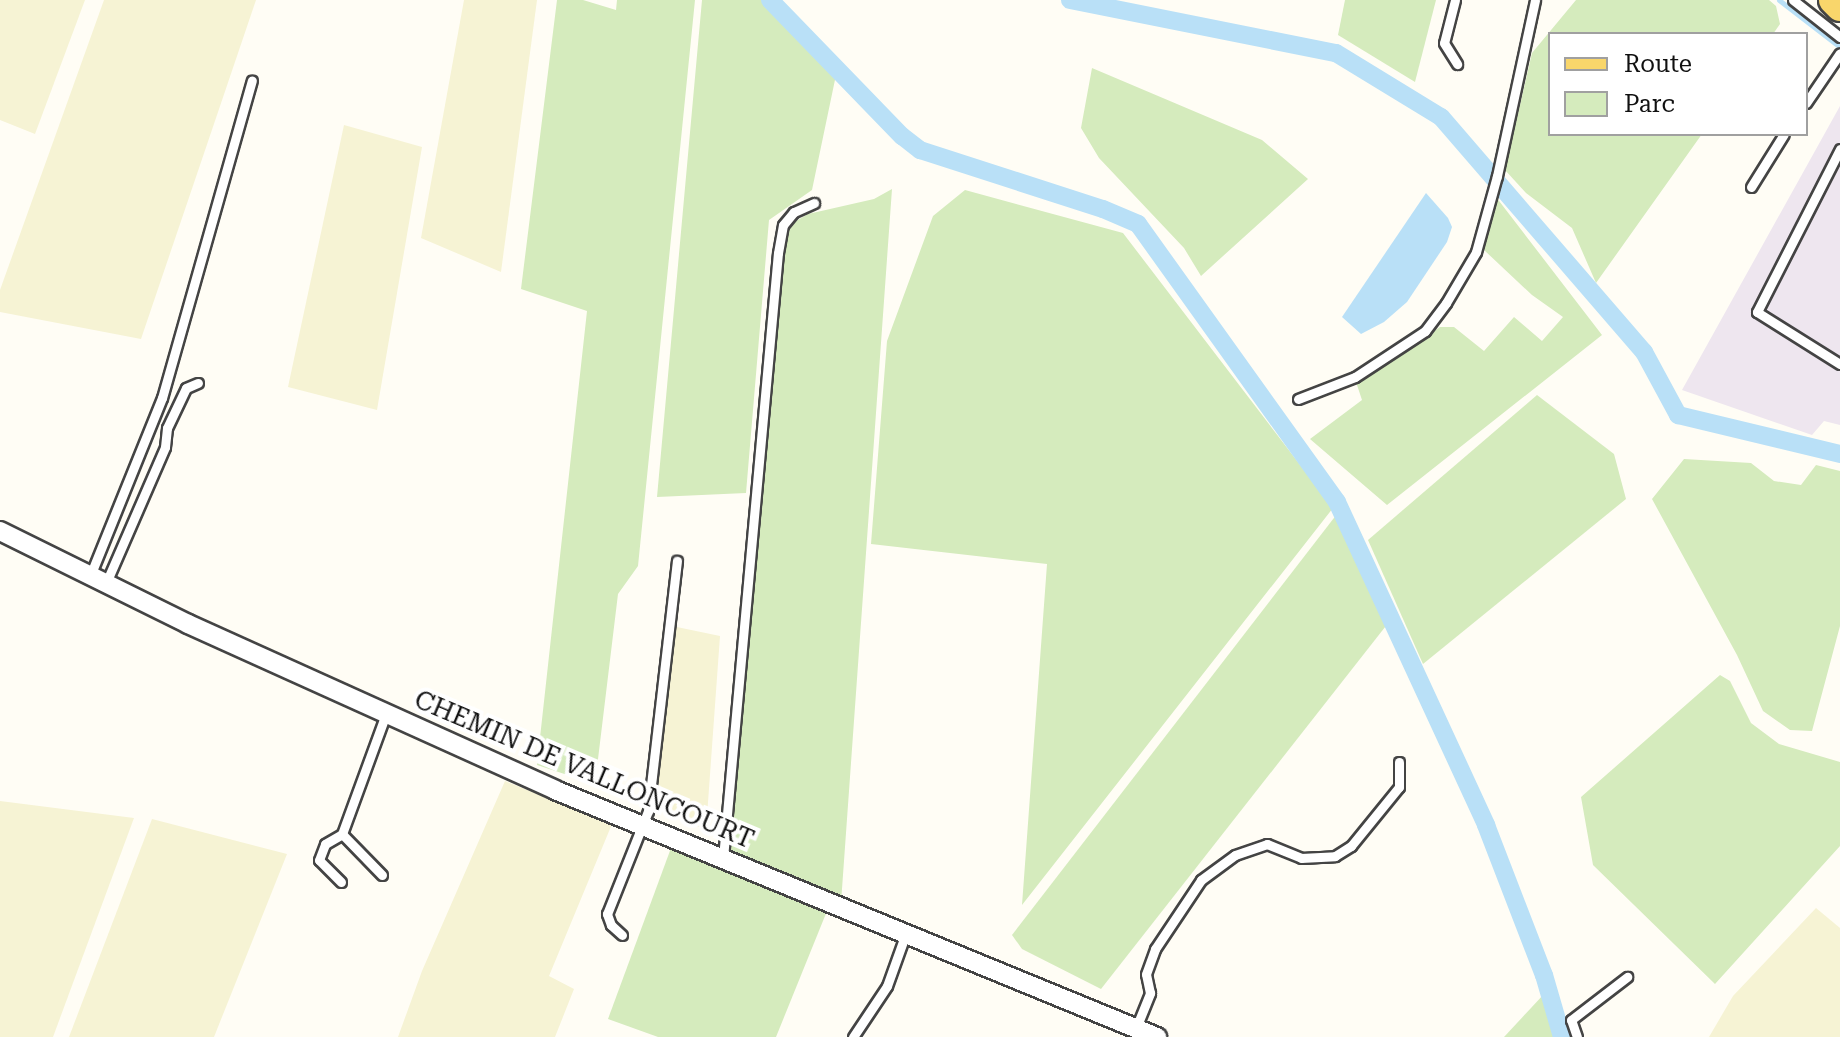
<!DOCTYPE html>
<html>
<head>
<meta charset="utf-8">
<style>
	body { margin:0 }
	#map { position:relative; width:1840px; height:1037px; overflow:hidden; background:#fffdf5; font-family:"Roboto Serif",serif }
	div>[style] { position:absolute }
	.industrial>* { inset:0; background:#eee6ef }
	.farmland>* { inset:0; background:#f6f3d4 }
	.green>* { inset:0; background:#d5ebbd }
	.water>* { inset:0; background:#b9e0f7 }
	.stream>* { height:5px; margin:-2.5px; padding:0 2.5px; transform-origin:2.5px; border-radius:2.5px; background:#b9e0f7 }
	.canal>* { height:18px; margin:-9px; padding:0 9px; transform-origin:9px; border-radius:9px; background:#b9e0f7 }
	.roads { filter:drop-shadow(2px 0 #444) drop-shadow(-2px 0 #444) drop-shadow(0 2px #444) drop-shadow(0 -2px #444) }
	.service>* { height:9px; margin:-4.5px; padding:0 4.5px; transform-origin:4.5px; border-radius:4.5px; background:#fff }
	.minor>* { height:18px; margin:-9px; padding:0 9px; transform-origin:9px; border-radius:9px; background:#fff }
	.primary>* { height:28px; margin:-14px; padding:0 14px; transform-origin:14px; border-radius:14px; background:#f9d66b }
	span { translate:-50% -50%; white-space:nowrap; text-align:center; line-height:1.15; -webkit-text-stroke:8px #fff; paint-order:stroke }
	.street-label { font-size:26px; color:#111 }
	.legend { position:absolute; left:1548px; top:32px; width:260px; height:104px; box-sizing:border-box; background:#fff; border:2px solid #a0a0a0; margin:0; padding:10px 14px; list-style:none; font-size:24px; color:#111 }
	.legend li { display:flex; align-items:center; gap:16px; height:40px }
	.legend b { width:40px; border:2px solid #a0a0a0 }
</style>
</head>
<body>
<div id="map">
	<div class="industrial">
		<i style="clip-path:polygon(1840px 106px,1840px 425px,1824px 421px,1812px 435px,1682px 390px)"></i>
	</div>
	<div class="farmland">
		<i style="clip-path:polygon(0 0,85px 0,35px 134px,0 120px)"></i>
		<i style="clip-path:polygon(104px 0,256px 0,141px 339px,0 312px,0 290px)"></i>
		<i style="clip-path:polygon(464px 0,537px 0,501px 272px,421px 238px)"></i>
		<i style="clip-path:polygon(344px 125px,422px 147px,377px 410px,288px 387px)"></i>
		<i style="clip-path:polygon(672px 626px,720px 636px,706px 830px,655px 808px)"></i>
		<i style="clip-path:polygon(505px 781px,612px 824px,549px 976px,574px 989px,555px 1037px,398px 1037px,422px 971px)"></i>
		<i style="clip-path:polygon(0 801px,134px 818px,53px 1037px,0 1037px)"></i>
		<i style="clip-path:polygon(152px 819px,287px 854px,214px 1037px,69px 1037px)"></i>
		<i style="clip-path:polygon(1816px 908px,1840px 928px,1840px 1037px,1709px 1037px,1733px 996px)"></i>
	</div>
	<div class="green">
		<i style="clip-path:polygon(557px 0,583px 0,616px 10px,617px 0,695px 0,638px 566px,618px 594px,595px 784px,537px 765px,587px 311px,521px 289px)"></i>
		<i style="clip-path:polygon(702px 0,763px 0,836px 75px,812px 190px,769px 220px,746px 493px,657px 497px)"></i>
		<i style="clip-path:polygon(1345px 0,1436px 0,1415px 82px,1338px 35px)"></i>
		<i style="clip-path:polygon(1576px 0,1769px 0,1776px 6px,1780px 24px,1773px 34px,1550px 34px,1550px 134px,1702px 134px,1596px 283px,1572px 228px,1526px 193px,1505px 170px,1532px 53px)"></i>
		<i style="clip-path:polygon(1092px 68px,1262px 140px,1308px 179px,1201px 276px,1184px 248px,1099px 158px,1081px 128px)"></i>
		<i style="clip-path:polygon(892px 189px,841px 903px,726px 853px,786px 227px,808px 214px,874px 199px)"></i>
		<i style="clip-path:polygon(965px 190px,1123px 233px,1333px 508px,1022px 905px,1047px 564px,871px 544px,887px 341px,933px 216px)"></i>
		<i style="clip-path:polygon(1496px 197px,1602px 335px,1387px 505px,1310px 439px,1362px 400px,1356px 382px,1440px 327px,1454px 327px,1484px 351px,1514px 317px,1542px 341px,1563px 317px,1532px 295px,1484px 250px)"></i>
		<i style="clip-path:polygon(1537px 395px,1614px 454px,1626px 499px,1423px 664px,1368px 540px)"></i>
		<i style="clip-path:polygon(1684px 459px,1751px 463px,1774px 481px,1801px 485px,1816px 465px,1840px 471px,1840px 626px,1812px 731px,1790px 730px,1763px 711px,1737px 655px,1652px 499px)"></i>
		<i style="clip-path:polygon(1337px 514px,1389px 622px,1101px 989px,1022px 949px,1012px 935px)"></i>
		<i style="clip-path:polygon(1720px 675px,1730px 681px,1751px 723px,1779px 744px,1840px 762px,1840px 846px,1715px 984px,1593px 865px,1581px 797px)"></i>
		<i style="clip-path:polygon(671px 848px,827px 911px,776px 1037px,658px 1037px,608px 1019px)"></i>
		<i style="clip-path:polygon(1544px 994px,1558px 1037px,1504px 1037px)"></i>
	</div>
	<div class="water">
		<i style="clip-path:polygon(1426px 193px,1448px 218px,1452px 227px,1447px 242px,1407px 302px,1384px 322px,1361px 334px,1342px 317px)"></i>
	</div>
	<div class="stream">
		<i style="left:1779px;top:0;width:77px;rotate:37.6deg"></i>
	</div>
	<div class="canal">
		<i style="left:770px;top:0;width:190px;rotate:45.9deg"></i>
		<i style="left:902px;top:136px;width:23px;rotate:38deg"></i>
		<i style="left:920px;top:150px;width:192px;rotate:17.9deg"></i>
		<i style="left:1103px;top:209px;width:38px;rotate:23deg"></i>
		<i style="left:1138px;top:224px;width:342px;rotate:54.4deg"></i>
		<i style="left:1337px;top:502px;width:356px;rotate:65.2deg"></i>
		<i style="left:1486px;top:825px;width:161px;rotate:68.9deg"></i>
		<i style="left:1544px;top:975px;width:65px;rotate:73.8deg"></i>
		<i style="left:1070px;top:0;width:271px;rotate:11.3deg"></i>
		<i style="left:1336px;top:53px;width:123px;rotate:31.4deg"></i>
		<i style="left:1441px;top:117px;width:311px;rotate:49.2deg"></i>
		<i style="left:1644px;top:352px;width:72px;rotate:61.6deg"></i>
		<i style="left:1678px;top:415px;width:167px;rotate:13.5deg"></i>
	</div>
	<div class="roads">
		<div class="service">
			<i style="left:1455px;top:0;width:44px;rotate:104.3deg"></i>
			<i style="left:1444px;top:43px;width:25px;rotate:58deg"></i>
			<i style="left:1793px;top:0;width:60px;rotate:38.2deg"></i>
			<i style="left:1806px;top:103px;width:60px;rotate:-55.8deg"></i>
			<i style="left:1840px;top:149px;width:183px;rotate:117deg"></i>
			<i style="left:1757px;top:312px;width:98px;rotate:32.1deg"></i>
			<i style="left:1751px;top:187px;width:62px;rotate:-58.1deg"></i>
			<i style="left:1298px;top:399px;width:61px;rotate:-21.1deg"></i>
			<i style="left:1355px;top:377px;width:84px;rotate:-33.3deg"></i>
			<i style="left:1425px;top:331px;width:35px;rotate:-53deg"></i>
			<i style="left:1446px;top:303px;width:59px;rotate:-59.5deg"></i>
			<i style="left:1476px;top:252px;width:79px;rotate:-74.6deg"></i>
			<i style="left:1497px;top:176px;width:180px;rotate:-77.8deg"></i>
			<i style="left:90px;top:576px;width:192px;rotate:-68deg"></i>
			<i style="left:162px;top:398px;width:330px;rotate:-74.2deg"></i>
			<i style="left:106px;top:583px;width:148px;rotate:-66.5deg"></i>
			<i style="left:165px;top:447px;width:19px;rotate:-84deg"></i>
			<i style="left:167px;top:428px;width:44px;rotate:-64.6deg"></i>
			<i style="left:186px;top:388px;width:13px;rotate:-23deg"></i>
			<i style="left:723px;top:858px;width:607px;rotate:-84.81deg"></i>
			<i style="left:778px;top:253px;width:28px;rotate:-80deg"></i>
			<i style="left:783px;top:225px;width:17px;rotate:-50deg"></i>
			<i style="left:794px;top:212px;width:22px;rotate:-24deg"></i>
			<i style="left:382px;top:875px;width:57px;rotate:-134.3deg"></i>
			<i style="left:342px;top:834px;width:128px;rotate:-69.9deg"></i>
			<i style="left:341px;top:882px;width:31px;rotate:-135deg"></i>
			<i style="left:319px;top:860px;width:17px;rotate:-69deg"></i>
			<i style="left:325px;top:844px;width:20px;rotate:-30deg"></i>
			<i style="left:622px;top:935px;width:15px;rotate:-138deg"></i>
			<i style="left:611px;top:925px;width:12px;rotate:-110deg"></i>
			<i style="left:607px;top:914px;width:111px;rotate:-68.3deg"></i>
			<i style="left:648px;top:811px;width:252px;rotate:-83.4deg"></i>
			<i style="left:1136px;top:1028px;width:38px;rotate:-68deg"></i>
			<i style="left:1150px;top:993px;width:19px;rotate:-102deg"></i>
			<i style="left:1146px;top:974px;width:27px;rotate:-70deg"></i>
			<i style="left:1155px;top:949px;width:83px;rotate:-56.3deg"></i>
			<i style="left:1201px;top:880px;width:42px;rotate:-36.3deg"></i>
			<i style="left:1235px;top:855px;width:34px;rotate:-19deg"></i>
			<i style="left:1267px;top:844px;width:37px;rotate:22deg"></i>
			<i style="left:1301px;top:858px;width:34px;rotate:-3deg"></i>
			<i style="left:1335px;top:856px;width:19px;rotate:-32deg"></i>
			<i style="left:1351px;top:846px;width:76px;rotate:-50.9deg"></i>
			<i style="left:1399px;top:787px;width:25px;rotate:-90deg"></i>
			<i style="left:853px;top:1037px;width:61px;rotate:-56.3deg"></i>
			<i style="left:887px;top:986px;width:56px;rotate:-70.3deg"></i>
			<i style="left:1577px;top:1037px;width:18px;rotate:-109deg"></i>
			<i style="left:1571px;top:1020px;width:71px;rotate:-37.5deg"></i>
		</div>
		<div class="minor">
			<i style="left:0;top:531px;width:210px;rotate:26.3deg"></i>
			<i style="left:188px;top:624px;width:403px;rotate:24.3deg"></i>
			<i style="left:555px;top:790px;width:651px;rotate:22.31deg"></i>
		</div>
		<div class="primary">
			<i style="left:1833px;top:0;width:10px;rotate:45deg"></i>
		</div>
	</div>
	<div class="street-label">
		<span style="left:584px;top:770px;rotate:23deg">CHEMIN DE VALLONCOURT</span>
	</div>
	<ul class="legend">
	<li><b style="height:10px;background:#f9d66b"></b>Route</li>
	<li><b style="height:22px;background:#d5ebbd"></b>Parc</li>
	</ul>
</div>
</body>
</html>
